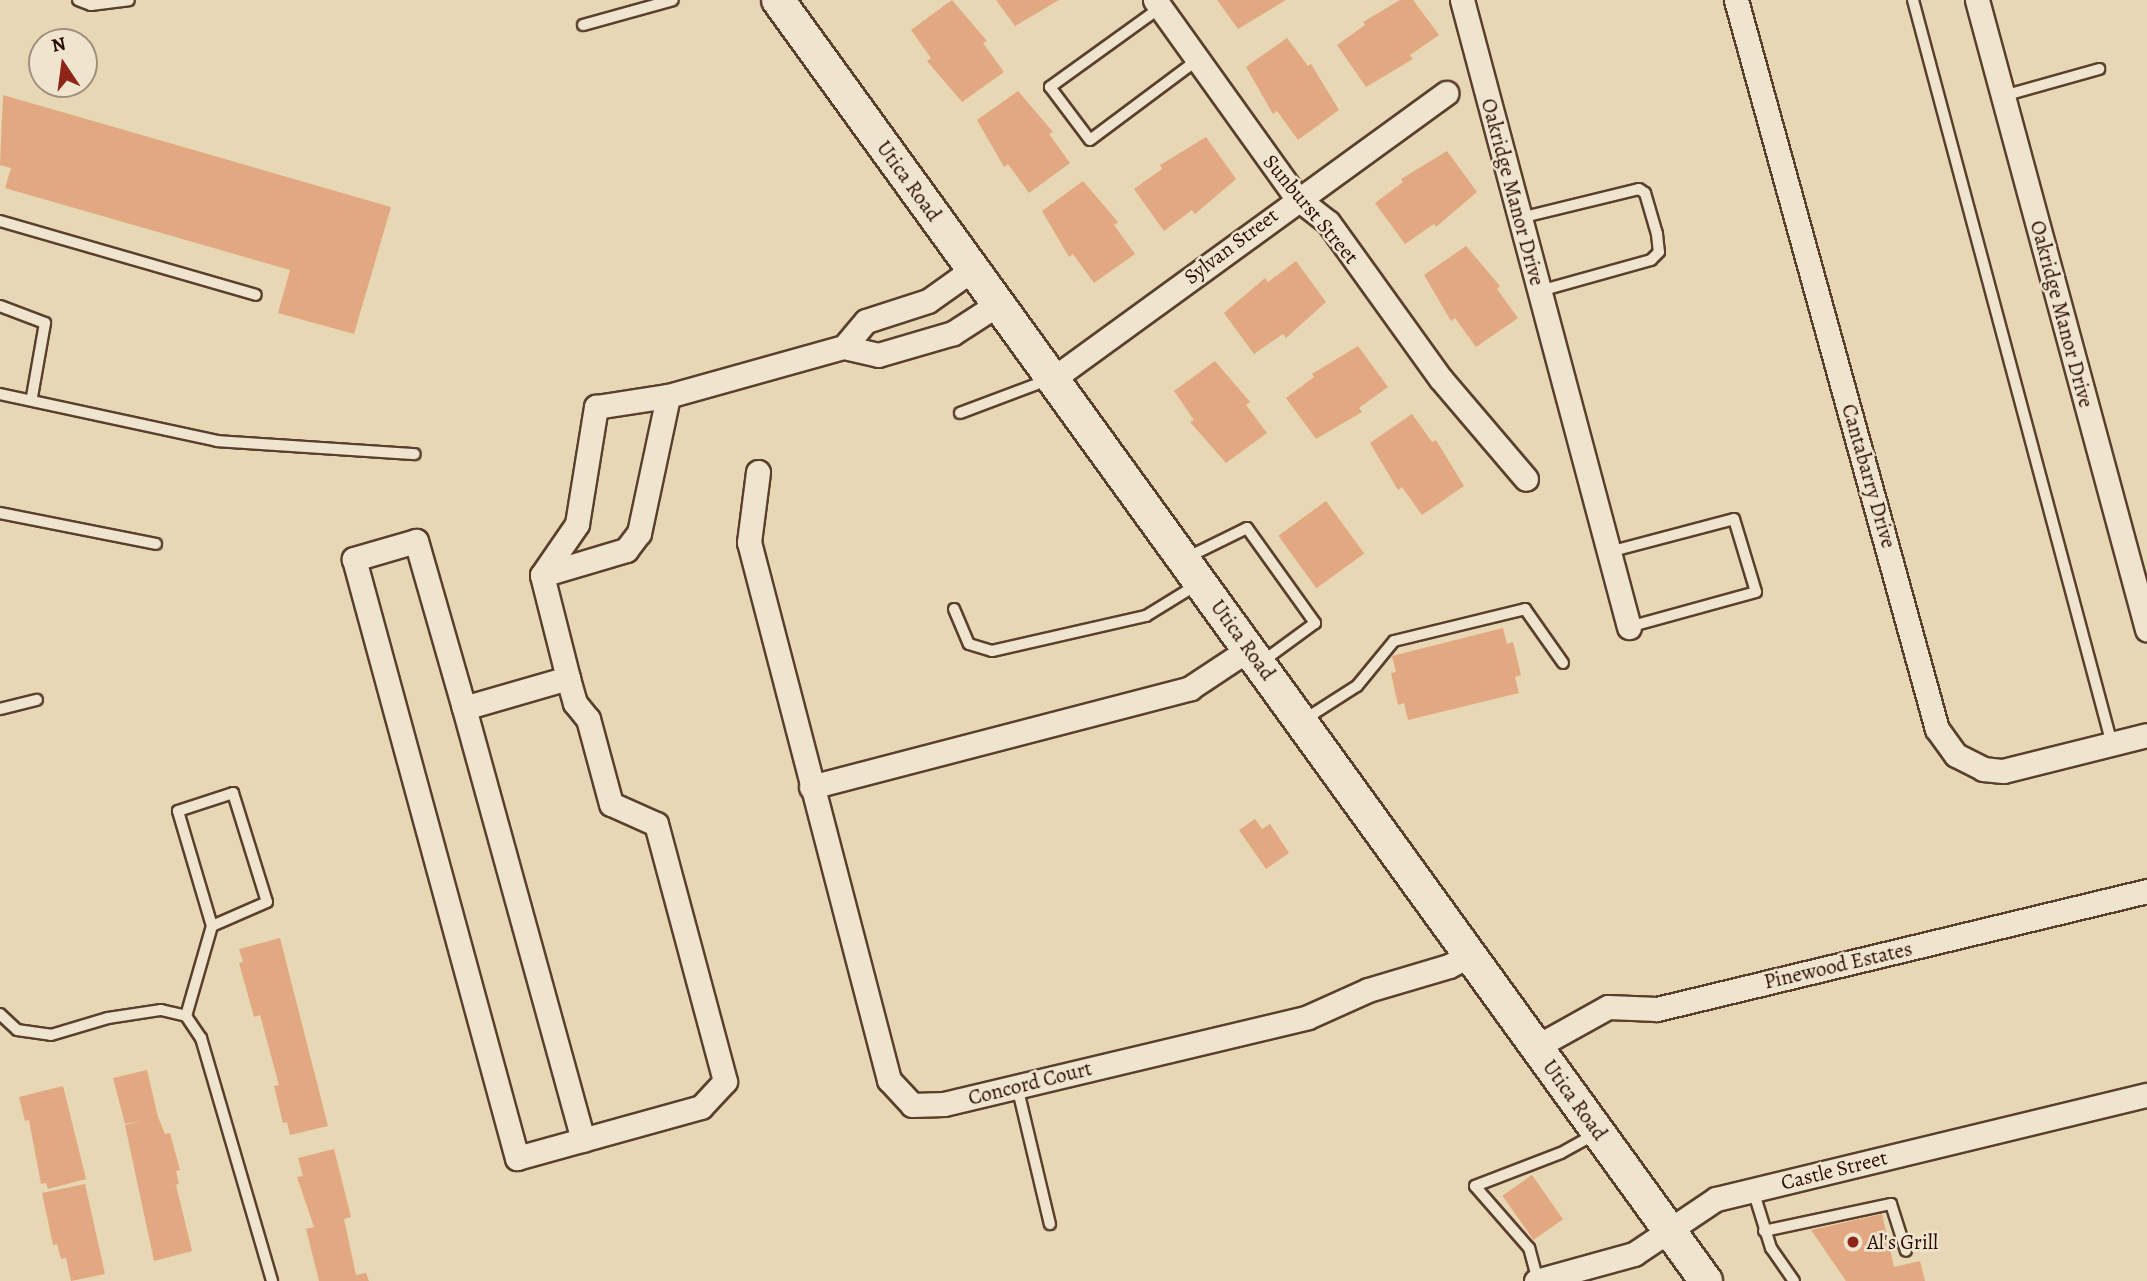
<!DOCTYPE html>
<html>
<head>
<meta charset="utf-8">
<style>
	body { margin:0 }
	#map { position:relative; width:2147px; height:1281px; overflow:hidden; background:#e7d7b5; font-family:Alegreya,serif }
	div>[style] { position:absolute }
	.building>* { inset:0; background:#e2a882; transform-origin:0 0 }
	.roads { filter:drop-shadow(2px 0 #5b3f2d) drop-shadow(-2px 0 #5b3f2d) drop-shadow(0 2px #5b3f2d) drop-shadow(0 -2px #5b3f2d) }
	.lane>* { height:10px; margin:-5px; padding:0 5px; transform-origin:5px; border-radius:5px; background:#efe5cf }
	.street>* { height:23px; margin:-11.5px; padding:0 11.5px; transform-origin:11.5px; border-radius:11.5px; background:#efe5cf }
	.secondary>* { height:32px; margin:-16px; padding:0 16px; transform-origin:16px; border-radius:16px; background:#efe5cf }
	.dots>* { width:19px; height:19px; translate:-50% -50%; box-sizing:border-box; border:4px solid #efe5cf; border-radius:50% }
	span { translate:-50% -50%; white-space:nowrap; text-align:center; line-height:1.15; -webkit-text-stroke:5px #efe5cf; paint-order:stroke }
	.street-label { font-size:21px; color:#2c0c00 }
	.poi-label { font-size:21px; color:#2c0c00 }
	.left { translate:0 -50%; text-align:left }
	.north { position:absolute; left:28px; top:28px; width:70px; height:70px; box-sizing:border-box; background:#efe5cf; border:2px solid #a18e7c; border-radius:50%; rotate:347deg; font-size:19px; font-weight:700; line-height:28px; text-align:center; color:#2c0c00 }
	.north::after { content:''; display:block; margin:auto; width:24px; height:32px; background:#8f2418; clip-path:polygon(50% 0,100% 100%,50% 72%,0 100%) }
</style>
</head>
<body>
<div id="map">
	<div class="building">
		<i style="clip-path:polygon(952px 0,987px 41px,983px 43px,1004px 72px,962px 102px,927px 61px,931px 58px,911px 30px)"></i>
		<i style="clip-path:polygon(996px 0,1059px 0,1015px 26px)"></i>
		<i style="clip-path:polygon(1217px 0,1286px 0,1238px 29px)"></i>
		<i style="clip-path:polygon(1400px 0,1413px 0,1439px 35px,1410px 55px,1413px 59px,1366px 87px,1337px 45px,1365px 25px,1363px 22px)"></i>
		<i style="clip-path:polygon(1287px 38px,1308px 66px,1311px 64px,1339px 110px,1298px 140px,1277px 111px,1273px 114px,1246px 67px)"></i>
		<i style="clip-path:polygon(1018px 91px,1053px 132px,1049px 134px,1070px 163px,1029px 193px,1008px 164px,1004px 167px,977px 120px)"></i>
		<i style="clip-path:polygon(3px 95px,391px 207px,354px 334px,278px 313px,290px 270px,5px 188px,11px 168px,0 165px)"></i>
		<i style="clip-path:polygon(1206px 137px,1236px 179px,1195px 214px,1192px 210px,1164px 231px,1134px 189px,1162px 169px,1160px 165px)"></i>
		<i style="clip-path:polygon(1447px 151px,1477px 192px,1436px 227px,1434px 224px,1405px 244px,1375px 203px,1403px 182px,1401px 179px)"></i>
		<i style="clip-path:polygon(1083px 181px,1118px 222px,1114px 225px,1135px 254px,1094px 283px,1073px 254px,1069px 257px,1042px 211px)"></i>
		<i style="clip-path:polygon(1466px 246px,1500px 286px,1497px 289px,1518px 318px,1476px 347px,1455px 318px,1451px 321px,1424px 275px)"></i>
		<i style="clip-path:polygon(1296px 261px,1326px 302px,1286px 338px,1283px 334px,1254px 354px,1224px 313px,1265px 278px,1268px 282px)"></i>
		<i style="clip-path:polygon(1358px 346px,1388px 387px,1359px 408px,1362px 412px,1316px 439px,1286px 398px,1314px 377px,1312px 374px)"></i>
		<i style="clip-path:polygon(1215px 361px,1250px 402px,1246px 405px,1267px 433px,1226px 463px,1190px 422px,1194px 420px,1174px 391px)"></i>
		<i style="clip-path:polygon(1412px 414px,1432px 442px,1436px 440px,1464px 486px,1422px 515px,1402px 487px,1398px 490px,1370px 443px)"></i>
		<i style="left:1326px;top:501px;width:65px;height:59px;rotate:54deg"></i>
		<i style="clip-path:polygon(1503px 628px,1507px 644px,1513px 642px,1521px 675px,1515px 677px,1519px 693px,1408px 720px,1404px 703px,1398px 705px,1391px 673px,1396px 672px,1392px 656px)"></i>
		<i style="clip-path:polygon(1255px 819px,1262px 829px,1270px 824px,1289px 853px,1266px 869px,1239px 830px)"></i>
		<i style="clip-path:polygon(280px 938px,328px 1126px,290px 1135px,287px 1122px,283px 1123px,274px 1086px,279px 1085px,260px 1015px,254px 1017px,239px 963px,243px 962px,239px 949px)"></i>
		<i style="clip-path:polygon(147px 1070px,158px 1117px,165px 1134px,170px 1133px,180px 1170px,176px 1171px,179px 1184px,163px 1188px,176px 1185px,192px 1251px,154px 1261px,125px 1125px,143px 1120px,125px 1124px,113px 1078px)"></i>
		<i style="clip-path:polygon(63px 1086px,86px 1179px,48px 1189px,46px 1183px,41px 1184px,29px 1120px,25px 1121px,19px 1097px)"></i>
		<i style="clip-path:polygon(334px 1149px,351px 1217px,344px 1219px,356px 1275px,366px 1273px,369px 1281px,319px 1281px,306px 1229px,314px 1227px,297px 1177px,303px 1176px,298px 1158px)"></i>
		<i style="left:1532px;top:1175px;width:54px;height:36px;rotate:55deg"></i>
		<i style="clip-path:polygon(85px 1184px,105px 1274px,71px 1281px,66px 1258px,61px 1259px,57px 1244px,53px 1245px,42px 1193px)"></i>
		<i style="clip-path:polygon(1882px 1214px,1894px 1267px,1920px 1261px,1925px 1281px,1846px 1281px,1811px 1230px)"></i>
	</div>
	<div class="roads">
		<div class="lane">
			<i style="left:78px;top:0;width:14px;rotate:21deg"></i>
			<i style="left:91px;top:5px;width:38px;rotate:-7deg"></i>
			<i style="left:1913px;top:0;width:770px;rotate:75.03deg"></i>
			<i style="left:1161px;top:7px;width:137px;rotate:144.2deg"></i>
			<i style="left:1050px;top:87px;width:66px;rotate:53deg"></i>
			<i style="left:1090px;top:140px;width:132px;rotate:-36.7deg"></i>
			<i style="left:583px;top:25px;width:93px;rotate:-15.5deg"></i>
			<i style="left:2003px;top:96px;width:100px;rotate:-15.7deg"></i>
			<i style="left:1520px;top:218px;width:122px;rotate:-13.7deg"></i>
			<i style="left:1639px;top:189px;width:7px;rotate:34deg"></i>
			<i style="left:1645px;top:193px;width:43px;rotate:73.7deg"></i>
			<i style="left:1657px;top:234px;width:18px;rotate:84deg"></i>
			<i style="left:1659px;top:252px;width:11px;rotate:135deg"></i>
			<i style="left:1651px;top:260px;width:115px;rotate:164.4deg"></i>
			<i style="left:0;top:221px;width:266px;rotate:16.1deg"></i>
			<i style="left:0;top:306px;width:48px;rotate:20.7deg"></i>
			<i style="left:45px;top:323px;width:75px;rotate:100deg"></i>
			<i style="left:0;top:394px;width:222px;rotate:12.2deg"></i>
			<i style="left:217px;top:441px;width:198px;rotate:3.8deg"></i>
			<i style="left:960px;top:413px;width:94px;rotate:-20.6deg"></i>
			<i style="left:0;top:513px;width:159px;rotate:11.2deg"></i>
			<i style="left:1609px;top:552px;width:129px;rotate:-14.8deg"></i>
			<i style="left:1734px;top:519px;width:76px;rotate:73.2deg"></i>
			<i style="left:1756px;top:592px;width:132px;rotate:164.6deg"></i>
			<i style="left:1186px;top:558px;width:68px;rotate:-26.2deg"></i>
			<i style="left:1247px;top:528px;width:117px;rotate:54.4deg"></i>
			<i style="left:1315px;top:623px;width:66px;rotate:143.7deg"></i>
			<i style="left:954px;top:609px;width:38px;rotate:67deg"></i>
			<i style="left:969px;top:644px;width:24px;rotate:17deg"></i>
			<i style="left:992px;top:651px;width:158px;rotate:-12.8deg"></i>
			<i style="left:1146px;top:616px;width:61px;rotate:-31.6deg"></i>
			<i style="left:0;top:709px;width:38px;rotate:-14deg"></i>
			<i style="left:1302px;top:721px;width:65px;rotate:-32.5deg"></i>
			<i style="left:1357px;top:686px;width:58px;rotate:-50.6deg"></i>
			<i style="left:1394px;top:641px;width:135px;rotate:-13.7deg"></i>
			<i style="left:1525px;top:609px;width:66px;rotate:54.9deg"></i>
			<i style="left:0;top:1014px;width:23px;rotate:43deg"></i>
			<i style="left:17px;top:1030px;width:34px;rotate:8deg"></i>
			<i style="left:51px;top:1035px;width:59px;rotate:-16.6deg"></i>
			<i style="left:108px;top:1018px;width:54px;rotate:-8.6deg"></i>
			<i style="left:161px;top:1010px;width:26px;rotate:13deg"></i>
			<i style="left:186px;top:1016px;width:27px;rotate:56deg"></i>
			<i style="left:201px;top:1038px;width:253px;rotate:73.7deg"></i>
			<i style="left:186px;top:1016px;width:94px;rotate:-73.9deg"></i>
			<i style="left:212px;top:926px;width:120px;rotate:-106.5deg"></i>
			<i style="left:178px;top:811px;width:58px;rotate:-18.1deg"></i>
			<i style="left:233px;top:793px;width:114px;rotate:72.7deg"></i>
			<i style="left:267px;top:902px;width:60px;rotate:156.4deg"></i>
			<i style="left:1017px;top:1086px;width:142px;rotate:76.6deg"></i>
			<i style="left:1753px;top:1190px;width:61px;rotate:72.8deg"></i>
			<i style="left:1771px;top:1248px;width:40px;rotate:55.1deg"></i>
			<i style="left:1764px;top:1231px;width:130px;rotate:-12deg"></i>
			<i style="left:1891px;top:1204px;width:49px;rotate:72.3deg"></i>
			<i style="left:1538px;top:1281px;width:34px;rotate:-105deg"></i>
			<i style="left:1529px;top:1248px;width:82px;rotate:-131.1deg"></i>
			<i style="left:1475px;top:1186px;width:92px;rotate:-21deg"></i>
			<i style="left:1561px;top:1153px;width:41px;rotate:-29.1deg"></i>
		</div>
		<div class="street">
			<i style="left:1155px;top:0;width:244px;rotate:54.4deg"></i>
			<i style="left:1297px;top:198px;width:39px;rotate:38deg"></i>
			<i style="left:1328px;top:222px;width:193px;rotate:54.3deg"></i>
			<i style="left:1441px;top:379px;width:131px;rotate:49.6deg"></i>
			<i style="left:1462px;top:0;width:649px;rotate:75.09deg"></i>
			<i style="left:1736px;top:0;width:756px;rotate:74.59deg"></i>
			<i style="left:1937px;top:729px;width:32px;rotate:54deg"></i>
			<i style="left:1956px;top:755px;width:30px;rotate:27deg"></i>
			<i style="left:1983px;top:769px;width:20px;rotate:6deg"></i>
			<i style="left:2003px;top:771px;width:148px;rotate:-14deg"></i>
			<i style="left:1977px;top:0;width:652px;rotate:74.88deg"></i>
			<i style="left:844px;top:347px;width:34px;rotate:-50deg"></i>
			<i style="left:866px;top:321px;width:65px;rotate:-17.9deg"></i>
			<i style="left:928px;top:301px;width:55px;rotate:-35.4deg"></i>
			<i style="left:1054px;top:378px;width:485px;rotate:-36deg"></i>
			<i style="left:758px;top:472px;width:71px;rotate:97.3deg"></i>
			<i style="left:749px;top:542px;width:556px;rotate:75.41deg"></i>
			<i style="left:889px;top:1080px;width:34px;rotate:47deg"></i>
			<i style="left:912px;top:1105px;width:32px;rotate:-2deg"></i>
			<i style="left:944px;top:1104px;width:374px;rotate:-13.4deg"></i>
			<i style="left:1308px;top:1017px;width:66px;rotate:-24.2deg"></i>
			<i style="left:1368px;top:990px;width:84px;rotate:-16.5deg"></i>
			<i style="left:1449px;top:966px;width:24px;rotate:-28deg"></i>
			<i style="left:542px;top:575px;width:88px;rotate:-16.6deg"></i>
			<i style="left:626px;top:550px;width:21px;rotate:-53deg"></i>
			<i style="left:639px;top:533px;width:140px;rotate:-78deg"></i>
			<i style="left:568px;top:678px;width:108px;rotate:163.9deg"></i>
			<i style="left:464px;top:708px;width:174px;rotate:-106deg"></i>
			<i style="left:416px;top:541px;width:65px;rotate:163.8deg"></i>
			<i style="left:354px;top:559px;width:621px;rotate:74.78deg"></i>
			<i style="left:517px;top:1158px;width:191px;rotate:-15.5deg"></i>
			<i style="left:701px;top:1107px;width:35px;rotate:-47deg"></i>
			<i style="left:725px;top:1081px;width:266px;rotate:-105deg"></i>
			<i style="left:656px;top:824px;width:49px;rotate:-156deg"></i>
			<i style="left:611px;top:804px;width:88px;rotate:-105.1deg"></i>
			<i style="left:588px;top:719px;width:21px;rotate:-129deg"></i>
			<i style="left:575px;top:703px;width:26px;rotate:-106deg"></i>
			<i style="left:568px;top:678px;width:106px;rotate:-104.2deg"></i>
			<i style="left:542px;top:575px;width:62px;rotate:-55.5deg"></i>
			<i style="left:577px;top:524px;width:119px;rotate:-80.8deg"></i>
			<i style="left:596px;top:407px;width:73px;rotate:-8.7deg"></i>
			<i style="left:668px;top:396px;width:183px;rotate:-15.6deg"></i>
			<i style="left:844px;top:347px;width:35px;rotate:13deg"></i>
			<i style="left:878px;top:355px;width:78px;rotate:-16.3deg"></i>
			<i style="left:953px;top:333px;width:54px;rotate:-32.8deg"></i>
			<i style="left:464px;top:708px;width:448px;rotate:74.6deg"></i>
			<i style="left:811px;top:787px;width:392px;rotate:-14.6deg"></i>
			<i style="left:1190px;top:688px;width:71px;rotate:-33.5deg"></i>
			<i style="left:1536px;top:1047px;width:82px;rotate:-29.1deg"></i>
			<i style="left:1608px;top:1007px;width:49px;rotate:2.3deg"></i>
			<i style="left:1657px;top:1009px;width:504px;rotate:-13.54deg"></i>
			<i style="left:1536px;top:1281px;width:102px;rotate:-15.4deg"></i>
			<i style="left:1634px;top:1254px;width:99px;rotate:-33.9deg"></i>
			<i style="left:1716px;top:1199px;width:443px;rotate:-13.6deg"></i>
		</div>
		<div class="secondary">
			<i style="left:778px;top:0;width:1582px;rotate:54.08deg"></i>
		</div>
	</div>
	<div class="dots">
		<i style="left:1853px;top:1242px;background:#8f2418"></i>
	</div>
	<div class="street-label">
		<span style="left:909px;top:181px;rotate:54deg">Utica Road</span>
		<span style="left:1513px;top:192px;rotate:75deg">Oakridge Manor Drive</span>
		<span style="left:1311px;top:209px;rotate:50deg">Sunburst Street</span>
		<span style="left:1231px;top:246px;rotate:-37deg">Sylvan Street</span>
		<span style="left:2062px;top:314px;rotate:75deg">Oakridge Manor Drive</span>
		<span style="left:1869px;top:476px;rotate:74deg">Cantabarry Drive</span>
		<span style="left:1243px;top:640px;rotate:54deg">Utica Road</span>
		<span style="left:1838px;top:965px;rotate:-13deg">Pinewood Estates</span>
		<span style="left:1030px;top:1083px;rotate:-14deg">Concord Court</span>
		<span style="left:1575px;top:1100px;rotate:54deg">Utica Road</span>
		<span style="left:1834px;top:1170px;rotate:-14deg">Castle Street</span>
	</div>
	<div class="poi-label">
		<span class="left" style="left:1867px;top:1242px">Al's Grill</span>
	</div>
	<div class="north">N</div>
</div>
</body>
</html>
